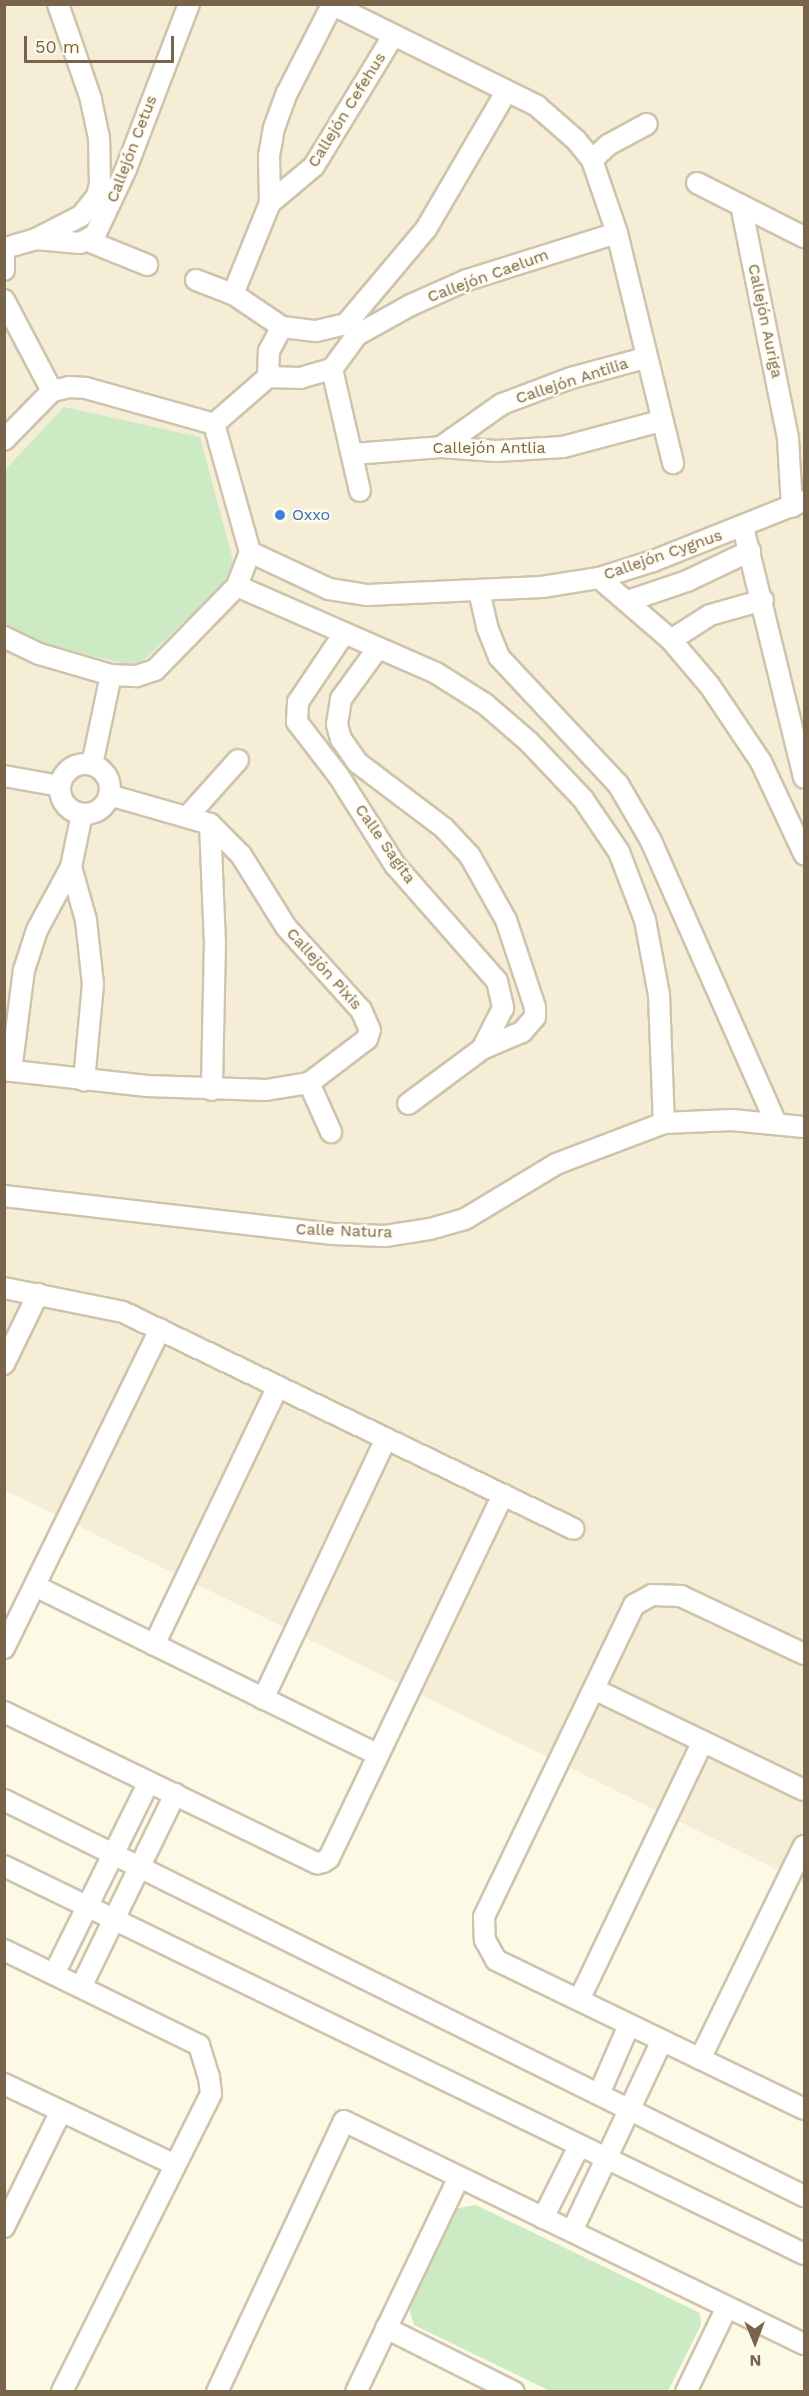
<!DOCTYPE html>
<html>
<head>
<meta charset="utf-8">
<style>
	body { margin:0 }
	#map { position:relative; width:809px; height:2396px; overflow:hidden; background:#fdf9e7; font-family:"Work Sans",sans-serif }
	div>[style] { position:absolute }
	.residential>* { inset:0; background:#f5edd5 }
	.green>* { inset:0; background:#ccebc4 }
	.roads { filter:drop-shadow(2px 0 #cfc3ac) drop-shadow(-2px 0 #cfc3ac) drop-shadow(0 2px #cfc3ac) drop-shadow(0 -2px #cfc3ac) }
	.street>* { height:20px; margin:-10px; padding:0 10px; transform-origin:10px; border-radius:10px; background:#fff }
	.street>.ring { margin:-10px; padding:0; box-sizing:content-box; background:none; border:20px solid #fff; border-radius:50% }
	.dots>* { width:16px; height:16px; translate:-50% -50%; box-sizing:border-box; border:3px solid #fffcee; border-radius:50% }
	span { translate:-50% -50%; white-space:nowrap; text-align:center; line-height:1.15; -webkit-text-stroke:4.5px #fffcee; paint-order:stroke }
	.street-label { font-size:16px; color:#78644a }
	.shop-label { font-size:16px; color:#366cbe }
	.left { translate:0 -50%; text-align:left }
	.frame { position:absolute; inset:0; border:6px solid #78644a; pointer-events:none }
	.north { position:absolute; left:725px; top:2312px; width:60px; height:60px; -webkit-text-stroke:4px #fffcee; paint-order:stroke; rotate:179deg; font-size:16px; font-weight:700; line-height:24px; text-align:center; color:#78644a }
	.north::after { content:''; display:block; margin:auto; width:21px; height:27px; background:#78644a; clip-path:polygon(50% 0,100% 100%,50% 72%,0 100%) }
	.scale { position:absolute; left:24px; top:36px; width:150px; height:27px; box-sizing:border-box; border:3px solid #78644a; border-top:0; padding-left:8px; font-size:18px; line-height:21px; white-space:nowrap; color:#78644a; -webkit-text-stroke:4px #fffcee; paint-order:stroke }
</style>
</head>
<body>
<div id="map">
	<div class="residential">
		<i style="clip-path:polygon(4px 5px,804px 5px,804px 1883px,5px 1490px)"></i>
	</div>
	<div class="green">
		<i style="clip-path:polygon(64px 407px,200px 437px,234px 564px,227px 579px,137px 667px,7px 634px,4px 625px,4px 471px)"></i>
		<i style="clip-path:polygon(476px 2205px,700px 2313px,701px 2325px,668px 2391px,550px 2391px,414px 2325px,409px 2308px,458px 2208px)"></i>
	</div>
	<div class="roads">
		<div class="street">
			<i style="left:331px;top:4px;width:230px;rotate:26.3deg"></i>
			<i style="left:537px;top:106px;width:52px;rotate:41.1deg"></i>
			<i style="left:576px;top:140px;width:26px;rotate:51deg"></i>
			<i style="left:592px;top:160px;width:77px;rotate:71.1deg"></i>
			<i style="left:617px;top:233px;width:237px;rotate:76.3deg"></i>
			<i style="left:592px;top:160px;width:22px;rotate:-43deg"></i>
			<i style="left:608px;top:145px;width:44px;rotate:-28.3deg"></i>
			<i style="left:697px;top:183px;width:120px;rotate:26.8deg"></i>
			<i style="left:270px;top:203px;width:57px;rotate:-40.1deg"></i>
			<i style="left:314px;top:166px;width:152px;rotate:-58.7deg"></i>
			<i style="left:741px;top:205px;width:239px;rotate:78.6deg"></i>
			<i style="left:788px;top:439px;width:68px;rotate:86.6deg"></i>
			<i style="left:36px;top:239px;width:44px;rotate:5.2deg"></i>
			<i style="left:80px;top:243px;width:17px;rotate:-28deg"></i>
			<i style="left:95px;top:235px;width:73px;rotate:-64.8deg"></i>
			<i style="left:126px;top:169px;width:177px;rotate:-69.1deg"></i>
			<i style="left:88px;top:241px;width:64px;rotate:22.1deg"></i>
			<i style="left:4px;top:248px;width:22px;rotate:90deg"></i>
			<i style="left:5px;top:248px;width:32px;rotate:-16deg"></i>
			<i style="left:36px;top:239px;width:51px;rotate:-27.1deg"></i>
			<i style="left:81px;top:216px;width:26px;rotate:-51deg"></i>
			<i style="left:97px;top:196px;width:12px;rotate:-76deg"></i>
			<i style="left:100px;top:184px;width:46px;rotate:-91.2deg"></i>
			<i style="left:99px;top:138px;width:40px;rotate:-102deg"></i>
			<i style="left:91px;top:99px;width:101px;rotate:-109.2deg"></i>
			<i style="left:196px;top:280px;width:40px;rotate:21deg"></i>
			<i style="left:4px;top:300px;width:103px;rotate:62.2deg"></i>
			<i style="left:282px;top:327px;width:34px;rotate:7deg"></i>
			<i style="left:316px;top:331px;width:31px;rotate:-13deg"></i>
			<i style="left:346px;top:324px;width:124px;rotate:-49.9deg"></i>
			<i style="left:426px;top:229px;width:159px;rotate:-59.7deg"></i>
			<i style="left:332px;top:369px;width:125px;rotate:77.1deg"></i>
			<i style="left:268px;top:377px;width:26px;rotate:-88deg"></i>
			<i style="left:269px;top:351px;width:27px;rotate:-62deg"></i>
			<i style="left:282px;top:327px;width:59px;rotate:-146deg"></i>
			<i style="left:233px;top:294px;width:98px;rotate:-67.9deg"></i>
			<i style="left:270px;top:203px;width:47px;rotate:-91.2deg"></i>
			<i style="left:269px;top:156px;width:28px;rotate:-80deg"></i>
			<i style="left:274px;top:128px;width:37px;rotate:-70deg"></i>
			<i style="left:287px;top:93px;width:99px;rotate:-62.9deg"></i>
			<i style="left:214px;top:424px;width:72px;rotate:-41deg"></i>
			<i style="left:268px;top:377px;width:32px;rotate:2deg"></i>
			<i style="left:300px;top:378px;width:33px;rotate:-16deg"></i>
			<i style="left:332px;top:369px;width:42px;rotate:-53.7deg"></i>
			<i style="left:357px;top:335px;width:62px;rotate:-29.1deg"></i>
			<i style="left:411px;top:305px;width:61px;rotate:-24.1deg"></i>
			<i style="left:467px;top:280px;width:157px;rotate:-17.4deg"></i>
			<i style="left:4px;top:440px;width:69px;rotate:-45.6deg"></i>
			<i style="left:52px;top:391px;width:17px;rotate:-13deg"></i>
			<i style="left:69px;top:387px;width:17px;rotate:3deg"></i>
			<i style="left:86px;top:388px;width:133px;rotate:15.7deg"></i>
			<i style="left:214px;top:424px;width:133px;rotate:74.3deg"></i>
			<i style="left:250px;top:552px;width:36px;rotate:111deg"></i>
			<i style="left:237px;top:586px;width:117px;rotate:134.3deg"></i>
			<i style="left:155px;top:670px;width:20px;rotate:162deg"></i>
			<i style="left:136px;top:676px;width:25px;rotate:-178deg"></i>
			<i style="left:111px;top:675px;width:75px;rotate:-163.7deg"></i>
			<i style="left:39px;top:654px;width:39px;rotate:-154deg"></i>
			<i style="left:441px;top:447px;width:75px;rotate:-35.2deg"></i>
			<i style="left:502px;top:404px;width:74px;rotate:-20.6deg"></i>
			<i style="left:571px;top:378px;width:77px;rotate:-15.1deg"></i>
			<i style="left:353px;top:454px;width:88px;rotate:-4.5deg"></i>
			<i style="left:441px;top:447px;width:55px;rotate:4.2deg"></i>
			<i style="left:496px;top:451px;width:67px;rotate:-3.4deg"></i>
			<i style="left:563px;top:447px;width:101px;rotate:-14.9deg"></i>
			<i style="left:743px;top:527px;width:258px;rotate:76.3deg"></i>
			<i style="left:250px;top:552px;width:87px;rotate:25.1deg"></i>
			<i style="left:329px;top:589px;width:39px;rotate:9deg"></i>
			<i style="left:368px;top:595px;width:174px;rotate:-2.6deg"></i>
			<i style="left:542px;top:587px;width:58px;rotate:-9deg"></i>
			<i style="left:599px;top:578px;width:57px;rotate:-17.5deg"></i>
			<i style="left:653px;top:561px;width:162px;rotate:-21.7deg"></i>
			<i style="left:599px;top:578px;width:95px;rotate:40.7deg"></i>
			<i style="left:671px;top:640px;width:60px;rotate:49.7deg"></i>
			<i style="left:710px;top:686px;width:92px;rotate:56.1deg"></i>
			<i style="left:761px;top:762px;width:102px;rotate:64.9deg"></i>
			<i style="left:237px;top:586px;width:217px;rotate:23.6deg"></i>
			<i style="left:436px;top:673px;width:58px;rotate:32.3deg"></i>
			<i style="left:485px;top:704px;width:58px;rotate:40.8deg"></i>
			<i style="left:529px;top:742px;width:79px;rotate:46.5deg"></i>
			<i style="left:583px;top:799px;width:64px;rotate:55.8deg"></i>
			<i style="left:619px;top:852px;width:73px;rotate:69.1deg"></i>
			<i style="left:645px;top:920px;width:76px;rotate:79.4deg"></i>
			<i style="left:659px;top:995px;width:128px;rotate:87.8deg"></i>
			<i style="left:479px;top:591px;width:37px;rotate:77deg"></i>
			<i style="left:487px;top:627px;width:32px;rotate:68deg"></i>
			<i style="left:499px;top:657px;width:174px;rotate:46.9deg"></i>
			<i style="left:618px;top:784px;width:66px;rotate:59.9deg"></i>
			<i style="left:651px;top:841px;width:306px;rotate:66.1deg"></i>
			<i style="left:628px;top:601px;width:62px;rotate:-18.7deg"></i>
			<i style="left:687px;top:581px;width:70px;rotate:-25.5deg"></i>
			<i style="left:343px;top:635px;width:81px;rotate:123.9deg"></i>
			<i style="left:298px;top:702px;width:20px;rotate:93deg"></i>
			<i style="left:297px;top:722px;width:67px;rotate:52.3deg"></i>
			<i style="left:338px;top:775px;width:107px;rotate:57.7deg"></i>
			<i style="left:395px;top:865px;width:154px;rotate:48.7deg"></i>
			<i style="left:497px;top:981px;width:28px;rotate:77deg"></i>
			<i style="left:503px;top:1008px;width:46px;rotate:117.1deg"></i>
			<i style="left:671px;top:640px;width:46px;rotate:-32.7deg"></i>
			<i style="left:710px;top:615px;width:55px;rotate:-15.8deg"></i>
			<i style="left:378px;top:648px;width:63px;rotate:126deg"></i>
			<i style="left:341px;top:699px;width:26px;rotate:99deg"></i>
			<i style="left:337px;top:725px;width:15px;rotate:74deg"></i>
			<i style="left:341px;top:739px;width:29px;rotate:55deg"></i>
			<i style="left:358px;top:763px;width:108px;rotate:37.1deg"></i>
			<i style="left:444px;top:828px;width:38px;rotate:47deg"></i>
			<i style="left:470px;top:856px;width:73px;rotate:60.6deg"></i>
			<i style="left:506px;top:920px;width:92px;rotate:71.6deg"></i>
			<i style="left:535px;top:1007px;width:10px;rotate:90deg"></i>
			<i style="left:535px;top:1017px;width:20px;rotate:131deg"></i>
			<i style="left:522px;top:1032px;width:43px;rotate:157deg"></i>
			<i style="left:482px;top:1049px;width:92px;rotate:143.4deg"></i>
			<i class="ring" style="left:60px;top:764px;width:30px;height:30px"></i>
			<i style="left:92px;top:765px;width:92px;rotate:-78.1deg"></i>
			<i style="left:4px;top:776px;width:57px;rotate:10.1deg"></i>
			<i style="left:109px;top:795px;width:105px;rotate:16deg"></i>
			<i style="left:210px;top:824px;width:117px;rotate:87.6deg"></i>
			<i style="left:215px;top:941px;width:149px;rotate:91.2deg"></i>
			<i style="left:188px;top:816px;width:75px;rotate:-48.2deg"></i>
			<i style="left:71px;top:867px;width:55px;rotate:74.2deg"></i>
			<i style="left:86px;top:920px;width:64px;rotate:83.8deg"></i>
			<i style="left:93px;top:984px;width:97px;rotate:95.3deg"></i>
			<i style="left:4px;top:1070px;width:144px;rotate:6.4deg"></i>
			<i style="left:147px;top:1086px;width:119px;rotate:1.9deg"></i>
			<i style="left:266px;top:1090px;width:44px;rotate:-9.2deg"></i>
			<i style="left:309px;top:1083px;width:73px;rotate:-37.2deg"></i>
			<i style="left:367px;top:1039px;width:9px;rotate:-72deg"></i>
			<i style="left:370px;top:1030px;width:22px;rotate:-114deg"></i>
			<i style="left:361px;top:1010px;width:112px;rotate:-132.1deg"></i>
			<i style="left:286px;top:927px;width:85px;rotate:-122deg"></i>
			<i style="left:241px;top:855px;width:44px;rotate:-135deg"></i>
			<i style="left:11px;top:1071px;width:102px;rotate:-82.7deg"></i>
			<i style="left:24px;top:970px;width:42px;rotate:-72deg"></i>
			<i style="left:37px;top:930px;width:72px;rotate:-61.6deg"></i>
			<i style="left:71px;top:867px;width:54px;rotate:-78.3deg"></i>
			<i style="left:309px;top:1083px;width:54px;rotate:65.8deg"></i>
			<i style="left:4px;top:1196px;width:331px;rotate:6.6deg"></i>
			<i style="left:333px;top:1234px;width:52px;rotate:2.2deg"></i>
			<i style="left:385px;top:1236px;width:46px;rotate:-8.8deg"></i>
			<i style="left:430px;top:1229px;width:36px;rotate:-16deg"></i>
			<i style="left:465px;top:1219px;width:106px;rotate:-31.1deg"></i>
			<i style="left:556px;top:1164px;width:116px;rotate:-20.8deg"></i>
			<i style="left:664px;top:1123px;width:68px;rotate:-2.5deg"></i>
			<i style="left:732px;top:1120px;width:72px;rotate:5.6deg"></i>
			<i style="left:4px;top:1288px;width:121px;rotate:11.4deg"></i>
			<i style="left:123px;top:1312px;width:500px;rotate:25.7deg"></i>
			<i style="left:4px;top:1364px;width:78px;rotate:-64.1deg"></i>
			<i style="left:35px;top:1586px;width:382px;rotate:26.2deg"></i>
			<i style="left:154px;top:1645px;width:287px;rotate:-64.4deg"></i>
			<i style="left:4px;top:1648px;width:355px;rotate:-63.9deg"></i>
			<i style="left:804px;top:1654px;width:136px;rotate:-154.8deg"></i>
			<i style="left:681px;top:1596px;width:29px;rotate:-178deg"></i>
			<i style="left:652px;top:1595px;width:21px;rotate:151deg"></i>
			<i style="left:634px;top:1605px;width:346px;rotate:115.7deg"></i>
			<i style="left:484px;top:1917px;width:23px;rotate:88deg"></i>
			<i style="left:485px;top:1940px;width:23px;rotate:61deg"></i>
			<i style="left:496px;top:1960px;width:342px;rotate:25.8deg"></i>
			<i style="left:594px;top:1689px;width:233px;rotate:25.7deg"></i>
			<i style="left:263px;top:1699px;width:288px;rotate:-64.7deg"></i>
			<i style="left:4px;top:1712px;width:348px;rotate:25.8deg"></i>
			<i style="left:317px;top:1863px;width:6px;rotate:-9deg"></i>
			<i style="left:323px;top:1862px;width:7px;rotate:-34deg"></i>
			<i style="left:329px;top:1858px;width:403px;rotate:-64.4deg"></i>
			<i style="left:4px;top:1800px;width:893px;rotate:26.34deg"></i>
			<i style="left:4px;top:1866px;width:889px;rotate:25.87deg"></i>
			<i style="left:4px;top:1950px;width:217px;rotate:26deg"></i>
			<i style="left:199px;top:2045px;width:34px;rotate:73deg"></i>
			<i style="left:209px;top:2077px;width:17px;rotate:83deg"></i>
			<i style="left:211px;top:2094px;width:333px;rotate:116.6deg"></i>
			<i style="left:54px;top:1974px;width:214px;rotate:-63.7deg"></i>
			<i style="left:81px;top:1987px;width:215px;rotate:-64deg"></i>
			<i style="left:579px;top:2000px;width:287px;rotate:-64.4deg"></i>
			<i style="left:700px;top:2059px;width:237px;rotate:-64deg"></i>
			<i style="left:4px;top:2084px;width:189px;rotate:25.3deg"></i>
			<i style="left:599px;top:2094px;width:75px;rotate:-66.5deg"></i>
			<i style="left:543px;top:2218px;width:80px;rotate:-63.4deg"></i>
			<i style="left:4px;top:2227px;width:129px;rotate:-63.8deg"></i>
			<i style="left:572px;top:2231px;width:210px;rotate:-64.7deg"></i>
			<i style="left:386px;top:2328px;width:143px;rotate:26.6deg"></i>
			<i style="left:217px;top:2392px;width:299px;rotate:-64.9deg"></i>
			<i style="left:344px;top:2121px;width:511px;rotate:25.86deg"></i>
			<i style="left:356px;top:2392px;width:238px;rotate:-64.4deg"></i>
			<i style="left:686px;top:2392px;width:94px;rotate:-64.2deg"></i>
		</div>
	</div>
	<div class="dots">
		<i style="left:280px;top:515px;background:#3f7fe0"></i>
	</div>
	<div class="street-label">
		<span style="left:347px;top:110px;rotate:-58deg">Callejón Cefehus</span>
		<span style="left:132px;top:149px;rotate:-69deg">Callejón Cetus</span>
		<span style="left:488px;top:276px;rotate:-20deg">Callejón Caelum</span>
		<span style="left:765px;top:321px;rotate:78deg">Callejón Auriga</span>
		<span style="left:572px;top:381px;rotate:-18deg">Callejón Antilia</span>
		<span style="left:489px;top:448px">Callejón Antlia</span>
		<span style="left:663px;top:555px;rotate:-19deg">Callejón Cygnus</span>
		<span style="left:385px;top:844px;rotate:55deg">Calle Sagita</span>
		<span style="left:324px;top:969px;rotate:48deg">Callejón Pixis</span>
		<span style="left:344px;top:1231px;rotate:2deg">Calle Natura</span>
	</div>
	<div class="shop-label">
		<span class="left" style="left:292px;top:515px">Oxxo</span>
	</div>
	<div class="frame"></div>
	<div class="north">N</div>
	<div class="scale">50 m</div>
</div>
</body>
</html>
